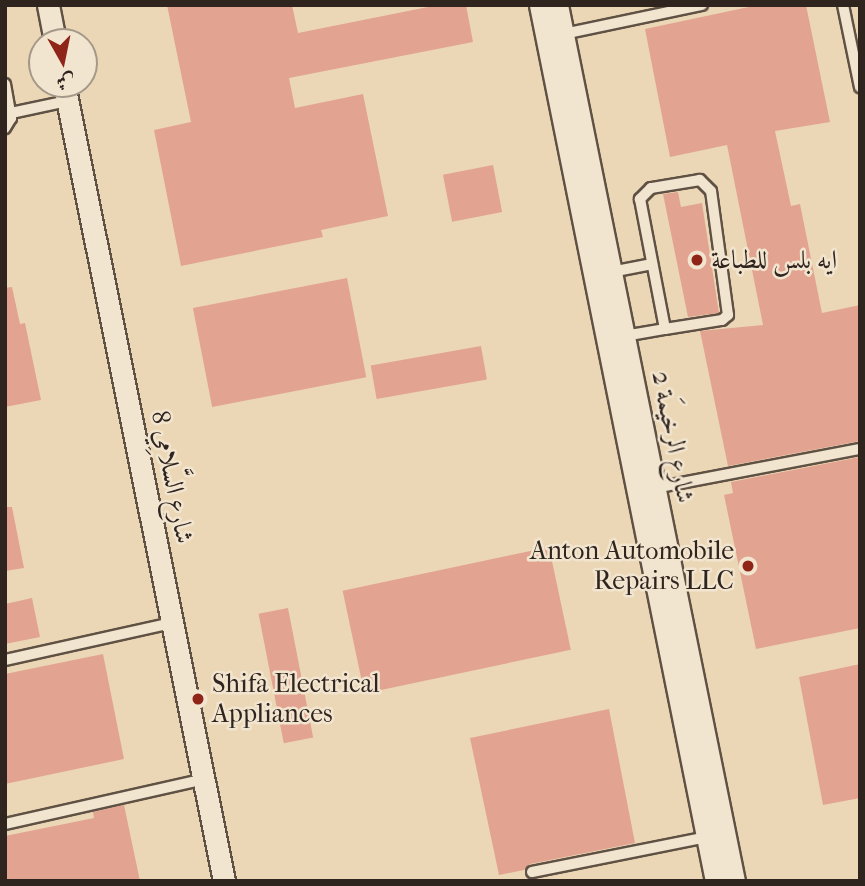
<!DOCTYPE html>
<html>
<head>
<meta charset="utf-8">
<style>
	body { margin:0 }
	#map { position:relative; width:865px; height:886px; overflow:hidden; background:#ebd7b5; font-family:"IM FELL French Canon",Amiri,serif }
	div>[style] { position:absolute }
	.building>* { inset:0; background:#e2a490; transform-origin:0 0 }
	.roads { filter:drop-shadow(2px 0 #5f5144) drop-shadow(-2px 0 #5f5144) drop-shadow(0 2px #5f5144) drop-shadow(0 -2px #5f5144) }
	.service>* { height:10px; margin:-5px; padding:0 5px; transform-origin:5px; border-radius:5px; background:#f2e5cf }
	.minor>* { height:21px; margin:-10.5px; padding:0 10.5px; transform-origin:10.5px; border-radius:10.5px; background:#f2e5cf }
	.dots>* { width:19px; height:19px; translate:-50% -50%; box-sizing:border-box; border:4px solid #f2e5cf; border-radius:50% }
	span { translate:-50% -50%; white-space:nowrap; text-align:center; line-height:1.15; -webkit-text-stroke:5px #f2e5cf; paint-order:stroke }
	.poi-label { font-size:26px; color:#30241f }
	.left { translate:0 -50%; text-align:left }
	.right { translate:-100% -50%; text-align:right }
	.street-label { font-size:26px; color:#30241f }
	.frame { position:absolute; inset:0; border:7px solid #30241f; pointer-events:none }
	.north { position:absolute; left:28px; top:28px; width:70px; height:70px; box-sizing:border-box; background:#f2e5cf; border:2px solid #a49889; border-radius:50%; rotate:171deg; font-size:19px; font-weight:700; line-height:28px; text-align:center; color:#30241f }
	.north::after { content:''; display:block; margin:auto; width:24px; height:32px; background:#8f2418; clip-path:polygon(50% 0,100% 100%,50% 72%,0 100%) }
</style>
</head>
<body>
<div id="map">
	<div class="building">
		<i style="clip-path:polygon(167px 5px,292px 5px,298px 33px,438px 5px,466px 5px,473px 42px,289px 78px,295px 108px,363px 94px,388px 216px,321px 230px,323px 237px,181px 266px,154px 130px,191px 122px)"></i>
		<i style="clip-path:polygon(758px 5px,806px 5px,830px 122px,775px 131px,791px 206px,800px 204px,822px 313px,860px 305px,860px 441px,728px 466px,700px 331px,763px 325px,727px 145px,670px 157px,645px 29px)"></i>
		<i style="left:493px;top:165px;width:48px;height:51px;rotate:79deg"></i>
		<i style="clip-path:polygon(678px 192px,681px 207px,702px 203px,719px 313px,688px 317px,663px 194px)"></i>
		<i style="left:347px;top:278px;width:101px;height:157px;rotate:79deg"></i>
		<i style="clip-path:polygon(12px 287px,20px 324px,25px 323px,41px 400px,5px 407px,5px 288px)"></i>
		<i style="left:481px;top:346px;width:34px;height:112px;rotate:80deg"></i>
		<i style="clip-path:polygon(860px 457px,860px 628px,756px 649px,724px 495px,733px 493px,731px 482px)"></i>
		<i style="clip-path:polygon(5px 507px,12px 507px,24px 568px,5px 571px)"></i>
		<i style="left:549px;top:547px;width:105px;height:211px;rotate:78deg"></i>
		<i style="clip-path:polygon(32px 598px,40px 637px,5px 644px,5px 604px)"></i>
		<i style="left:288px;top:608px;width:132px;height:30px;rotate:79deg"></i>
		<i style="clip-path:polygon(103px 654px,124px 759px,5px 784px,5px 674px)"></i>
		<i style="clip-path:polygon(860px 664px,860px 798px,823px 805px,799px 677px)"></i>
		<i style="clip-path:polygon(609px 709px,635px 843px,530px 864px,524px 870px,499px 875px,470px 738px)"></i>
		<i style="clip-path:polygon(124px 805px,140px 881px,5px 881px,5px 836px,94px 818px,93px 812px)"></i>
	</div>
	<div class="roads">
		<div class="service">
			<i style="left:843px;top:5px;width:84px;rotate:78.3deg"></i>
			<i style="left:563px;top:34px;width:142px;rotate:-11.8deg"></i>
			<i style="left:5px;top:84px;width:35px;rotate:80deg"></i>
			<i style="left:11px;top:118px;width:12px;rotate:121deg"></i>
			<i style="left:11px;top:113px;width:57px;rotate:-12.1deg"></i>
			<i style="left:611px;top:272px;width:42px;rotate:-11deg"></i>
			<i style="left:624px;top:336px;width:42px;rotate:-9.7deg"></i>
			<i style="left:665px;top:329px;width:58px;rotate:-9deg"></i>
			<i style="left:722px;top:320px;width:8px;rotate:-40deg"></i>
			<i style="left:728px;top:315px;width:125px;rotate:-97.8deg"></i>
			<i style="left:711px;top:191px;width:16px;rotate:-135deg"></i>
			<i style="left:700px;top:180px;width:50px;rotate:170.7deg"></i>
			<i style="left:651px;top:188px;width:16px;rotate:135deg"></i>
			<i style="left:640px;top:199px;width:132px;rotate:79.1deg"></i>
			<i style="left:655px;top:488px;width:209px;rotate:-10.8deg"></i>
			<i style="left:5px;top:660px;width:171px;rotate:-12.5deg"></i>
			<i style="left:5px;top:824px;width:204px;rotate:-12.7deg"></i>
			<i style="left:532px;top:872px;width:178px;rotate:-11.3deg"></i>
		</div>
		<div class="minor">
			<i style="left:48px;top:5px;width:38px;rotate:79deg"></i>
			<i style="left:540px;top:5px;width:894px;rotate:78.64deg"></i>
			<i style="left:557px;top:5px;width:894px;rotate:78.58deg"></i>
			<i style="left:64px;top:84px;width:813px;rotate:78.65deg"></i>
		</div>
	</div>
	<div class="dots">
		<i style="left:697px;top:260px;background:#8f2418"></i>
		<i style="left:748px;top:566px;background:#8f2418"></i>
		<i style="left:198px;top:699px;background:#8f2418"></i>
	</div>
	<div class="poi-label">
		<span class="left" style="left:711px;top:260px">ايه بلس للطباعة</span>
		<span class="right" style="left:734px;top:566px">Anton Automobile<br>Repairs LLC</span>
		<span class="left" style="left:212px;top:699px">Shifa Electrical<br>Appliances</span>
	</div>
	<div class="street-label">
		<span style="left:673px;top:437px;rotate:79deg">شارع الرخيمَة 2</span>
		<span style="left:172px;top:477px;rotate:79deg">شارع السَّلامِي 8</span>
	</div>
	<div class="frame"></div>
	<div class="north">ش</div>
</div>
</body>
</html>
